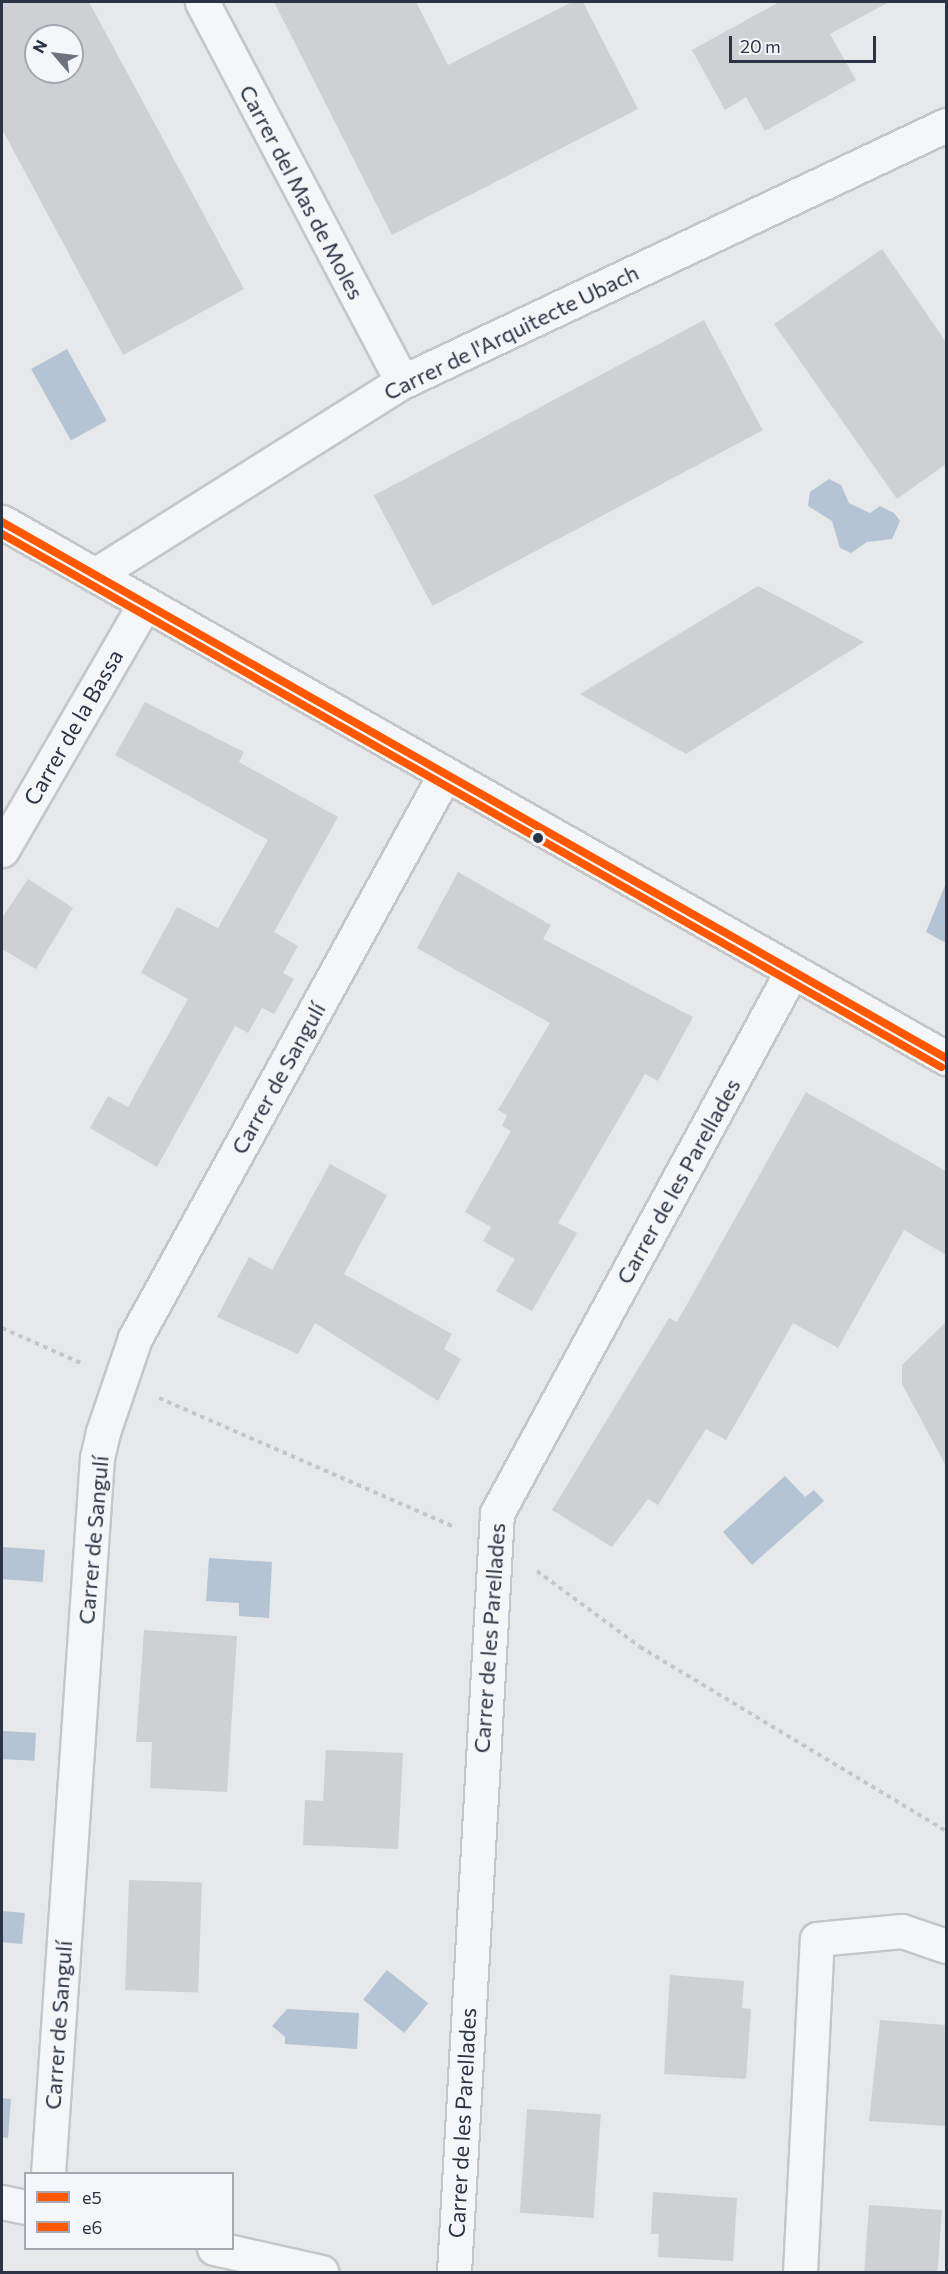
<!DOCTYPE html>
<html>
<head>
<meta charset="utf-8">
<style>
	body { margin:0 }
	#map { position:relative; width:948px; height:2274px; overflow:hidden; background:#e6e8ea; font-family:Commissioner,sans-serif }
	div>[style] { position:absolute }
	.water>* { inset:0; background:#b4c4d5; transform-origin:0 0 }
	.building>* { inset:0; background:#ced0d3; transform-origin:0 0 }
	.path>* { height:4px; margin-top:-2px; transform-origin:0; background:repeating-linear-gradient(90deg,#c5c6ca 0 4.5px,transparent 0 9px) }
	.roads { filter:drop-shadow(2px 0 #c4c6c8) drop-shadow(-2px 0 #c4c6c8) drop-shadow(0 2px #c4c6c8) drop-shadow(0 -2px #c4c6c8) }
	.minor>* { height:33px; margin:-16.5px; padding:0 16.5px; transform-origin:16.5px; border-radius:16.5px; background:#f5f6f7 }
	.bus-1>* { height:8px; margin:-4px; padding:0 4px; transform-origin:4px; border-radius:4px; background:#ff5800 }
	.bus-2>* { height:8px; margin:-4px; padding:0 4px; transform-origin:4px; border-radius:4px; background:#ff5800 }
	.dots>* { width:16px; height:16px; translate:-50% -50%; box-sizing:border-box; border:3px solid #f4f6f9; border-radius:50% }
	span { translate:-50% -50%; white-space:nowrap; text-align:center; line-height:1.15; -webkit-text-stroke:4.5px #f4f6f9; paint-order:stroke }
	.street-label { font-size:22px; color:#2b3445 }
	.frame { position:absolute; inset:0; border:3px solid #2b3445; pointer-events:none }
	.legend { position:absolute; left:24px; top:2172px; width:210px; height:78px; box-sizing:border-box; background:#f4f6f9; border:2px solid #a4a8b1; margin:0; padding:8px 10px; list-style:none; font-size:18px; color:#2b3445 }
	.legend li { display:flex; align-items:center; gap:12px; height:30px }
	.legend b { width:30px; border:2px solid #a4a8b1 }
	.north { position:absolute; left:24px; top:24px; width:60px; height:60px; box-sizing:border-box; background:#f4f6f9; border:2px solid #a4a8b1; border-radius:50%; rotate:298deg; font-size:16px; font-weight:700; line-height:24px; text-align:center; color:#2b3445 }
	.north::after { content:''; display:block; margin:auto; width:21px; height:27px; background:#6c737f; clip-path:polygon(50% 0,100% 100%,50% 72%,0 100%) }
	.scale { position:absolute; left:729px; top:36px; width:147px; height:27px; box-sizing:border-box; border:3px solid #2b3445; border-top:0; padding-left:8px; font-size:18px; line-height:21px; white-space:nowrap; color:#2b3445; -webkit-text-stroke:4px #f4f6f9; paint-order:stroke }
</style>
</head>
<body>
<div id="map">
	<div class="water">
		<i style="left:67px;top:349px;width:82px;height:41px;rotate:61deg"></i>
		<i style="clip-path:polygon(829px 479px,841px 485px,849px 503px,870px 513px,880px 506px,894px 513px,900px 521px,892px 539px,867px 542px,851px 553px,840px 548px,832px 521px,808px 506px,810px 492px)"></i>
		<i style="clip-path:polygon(946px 883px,946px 943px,926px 932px)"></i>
		<i style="clip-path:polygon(785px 1476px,805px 1497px,814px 1490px,824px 1501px,752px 1565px,723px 1532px)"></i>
		<i style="left:2px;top:1547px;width:43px;height:32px;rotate:4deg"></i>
		<i style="clip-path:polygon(209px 1558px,272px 1562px,269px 1618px,239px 1616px,239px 1603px,206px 1601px)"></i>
		<i style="left:2px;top:1731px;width:34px;height:28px;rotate:3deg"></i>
		<i style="left:2px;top:1911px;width:23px;height:31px;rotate:5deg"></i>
		<i style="left:387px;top:1970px;width:53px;height:38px;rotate:39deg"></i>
		<i style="clip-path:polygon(287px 2009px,359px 2013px,357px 2049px,285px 2044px,285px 2037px,272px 2026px)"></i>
		<i style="clip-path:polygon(2px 2098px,11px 2099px,8px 2138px,2px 2137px)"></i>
	</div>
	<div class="building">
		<i style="clip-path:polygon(evenodd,2px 2px,89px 2px,244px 289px,123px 355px,2px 129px,2px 2px,36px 36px,72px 36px,72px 72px,36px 72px,36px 36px)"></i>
		<i style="clip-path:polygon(274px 2px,416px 2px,448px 65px,572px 2px,583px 2px,638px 109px,392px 235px)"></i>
		<i style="clip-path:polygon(779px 2px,889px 2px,830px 34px,856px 80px,765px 131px,746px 97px,725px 110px,692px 50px)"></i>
		<i style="clip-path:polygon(882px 249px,946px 342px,946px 464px,897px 499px,774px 324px)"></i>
		<i style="left:704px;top:320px;width:125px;height:374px;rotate:62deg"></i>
		<i style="clip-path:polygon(758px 586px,864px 642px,686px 754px,580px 694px)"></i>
		<i style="clip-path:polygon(145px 702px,244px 752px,239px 762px,338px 817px,274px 932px,298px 946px,283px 973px,294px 979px,274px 1014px,262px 1008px,248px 1033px,235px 1026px,157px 1167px,90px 1128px,108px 1096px,128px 1107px,188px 999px,141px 973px,177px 907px,218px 928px,268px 840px,115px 755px)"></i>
		<i style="clip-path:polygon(458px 872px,551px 925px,543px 939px,693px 1017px,658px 1081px,645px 1074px,558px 1223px,577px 1233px,532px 1311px,496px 1291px,515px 1259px,483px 1241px,491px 1227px,465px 1212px,511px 1131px,502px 1126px,507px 1115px,498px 1110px,550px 1023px,417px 948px)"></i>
		<i style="clip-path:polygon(28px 879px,73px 908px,36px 969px,2px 949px,2px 918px)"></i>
		<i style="clip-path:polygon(806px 1092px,946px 1171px,946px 1255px,904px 1230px,838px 1348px,793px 1323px,726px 1440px,706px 1429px,658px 1505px,648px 1499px,612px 1547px,552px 1510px,669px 1318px,677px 1322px)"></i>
		<i style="clip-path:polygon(330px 1164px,387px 1195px,344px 1274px,452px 1334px,444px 1349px,461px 1359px,438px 1401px,315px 1323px,298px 1354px,217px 1317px,249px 1257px,272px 1270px)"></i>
		<i style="clip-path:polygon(946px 1322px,946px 1466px,902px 1384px,902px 1365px)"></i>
		<i style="clip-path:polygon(144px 1630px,237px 1636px,227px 1792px,150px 1788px,152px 1742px,136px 1742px)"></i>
		<i style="clip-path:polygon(326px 1750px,403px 1753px,398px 1849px,303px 1845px,305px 1800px,323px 1801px)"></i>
		<i style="left:129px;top:1880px;width:73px;height:110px;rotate:2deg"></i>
		<i style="clip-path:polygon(670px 1975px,744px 1981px,742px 2008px,751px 2009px,746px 2079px,664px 2074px)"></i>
		<i style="clip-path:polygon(880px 2020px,946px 2025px,946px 2126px,869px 2121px)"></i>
		<i style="left:527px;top:2109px;width:74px;height:104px;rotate:4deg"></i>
		<i style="clip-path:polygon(653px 2192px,737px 2198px,733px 2261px,658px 2257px,659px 2234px,651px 2234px)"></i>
		<i style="left:869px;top:2205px;width:73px;height:68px;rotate:4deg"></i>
	</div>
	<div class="path">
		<i style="left:2px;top:1328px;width:86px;rotate:23.9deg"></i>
		<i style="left:159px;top:1398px;width:322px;rotate:23.6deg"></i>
		<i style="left:537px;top:1571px;width:128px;rotate:36.4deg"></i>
		<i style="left:640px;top:1647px;width:357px;rotate:31deg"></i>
	</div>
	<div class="roads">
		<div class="minor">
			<i style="left:202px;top:2px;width:429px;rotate:62.2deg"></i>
			<i style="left:2px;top:522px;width:1086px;rotate:29.59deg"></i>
			<i style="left:95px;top:575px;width:363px;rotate:-32.2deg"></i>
			<i style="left:402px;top:382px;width:602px;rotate:-25.29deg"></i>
			<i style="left:2px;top:850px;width:285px;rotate:-59.9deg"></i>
			<i style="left:48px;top:2174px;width:718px;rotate:-86.09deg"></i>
			<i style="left:97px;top:1458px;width:27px;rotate:-77deg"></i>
			<i style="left:103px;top:1432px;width:99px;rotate:-71.2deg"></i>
			<i style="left:135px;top:1338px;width:644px;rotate:-61.2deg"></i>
			<i style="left:2px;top:2202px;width:25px;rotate:12deg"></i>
			<i style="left:214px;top:2248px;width:110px;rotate:12.6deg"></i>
			<i style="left:454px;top:2272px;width:760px;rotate:-86.76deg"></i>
			<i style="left:497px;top:1513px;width:617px;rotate:-61.44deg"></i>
			<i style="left:800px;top:2272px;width:333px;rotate:-87.1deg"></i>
			<i style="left:817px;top:1939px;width:85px;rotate:-5.4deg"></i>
			<i style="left:902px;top:1931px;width:46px;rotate:18.8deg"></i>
		</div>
	</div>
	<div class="bus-1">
		<i style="left:2px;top:522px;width:1086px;rotate:29.59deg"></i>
	</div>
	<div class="bus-2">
		<i style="left:2px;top:534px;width:1080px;rotate:29.58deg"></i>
	</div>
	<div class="dots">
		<i style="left:538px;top:838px;background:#2b3445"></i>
	</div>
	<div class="street-label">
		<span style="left:302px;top:192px;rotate:62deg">Carrer del Mas de Moles</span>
		<span style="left:511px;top:332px;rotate:-26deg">Carrer de l'Arquitecte Ubach</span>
		<span style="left:73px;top:727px;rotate:-60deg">Carrer de la Bassa</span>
		<span style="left:278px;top:1078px;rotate:-61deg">Carrer de Sangulí</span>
		<span style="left:678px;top:1181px;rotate:-61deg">Carrer de les Parellades</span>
		<span style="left:93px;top:1540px;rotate:-85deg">Carrer de Sangulí</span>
		<span style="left:489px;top:1638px;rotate:-86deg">Carrer de les Parellades</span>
		<span style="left:58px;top:2025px;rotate:-86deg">Carrer de Sangulí</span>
		<span style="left:462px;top:2123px;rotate:-87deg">Carrer de les Parellades</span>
	</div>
	<div class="frame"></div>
	<ul class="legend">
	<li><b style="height:8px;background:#ff5800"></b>e5</li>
	<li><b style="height:8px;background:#ff5800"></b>e6</li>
	</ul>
	<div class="north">N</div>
	<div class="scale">20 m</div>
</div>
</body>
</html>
